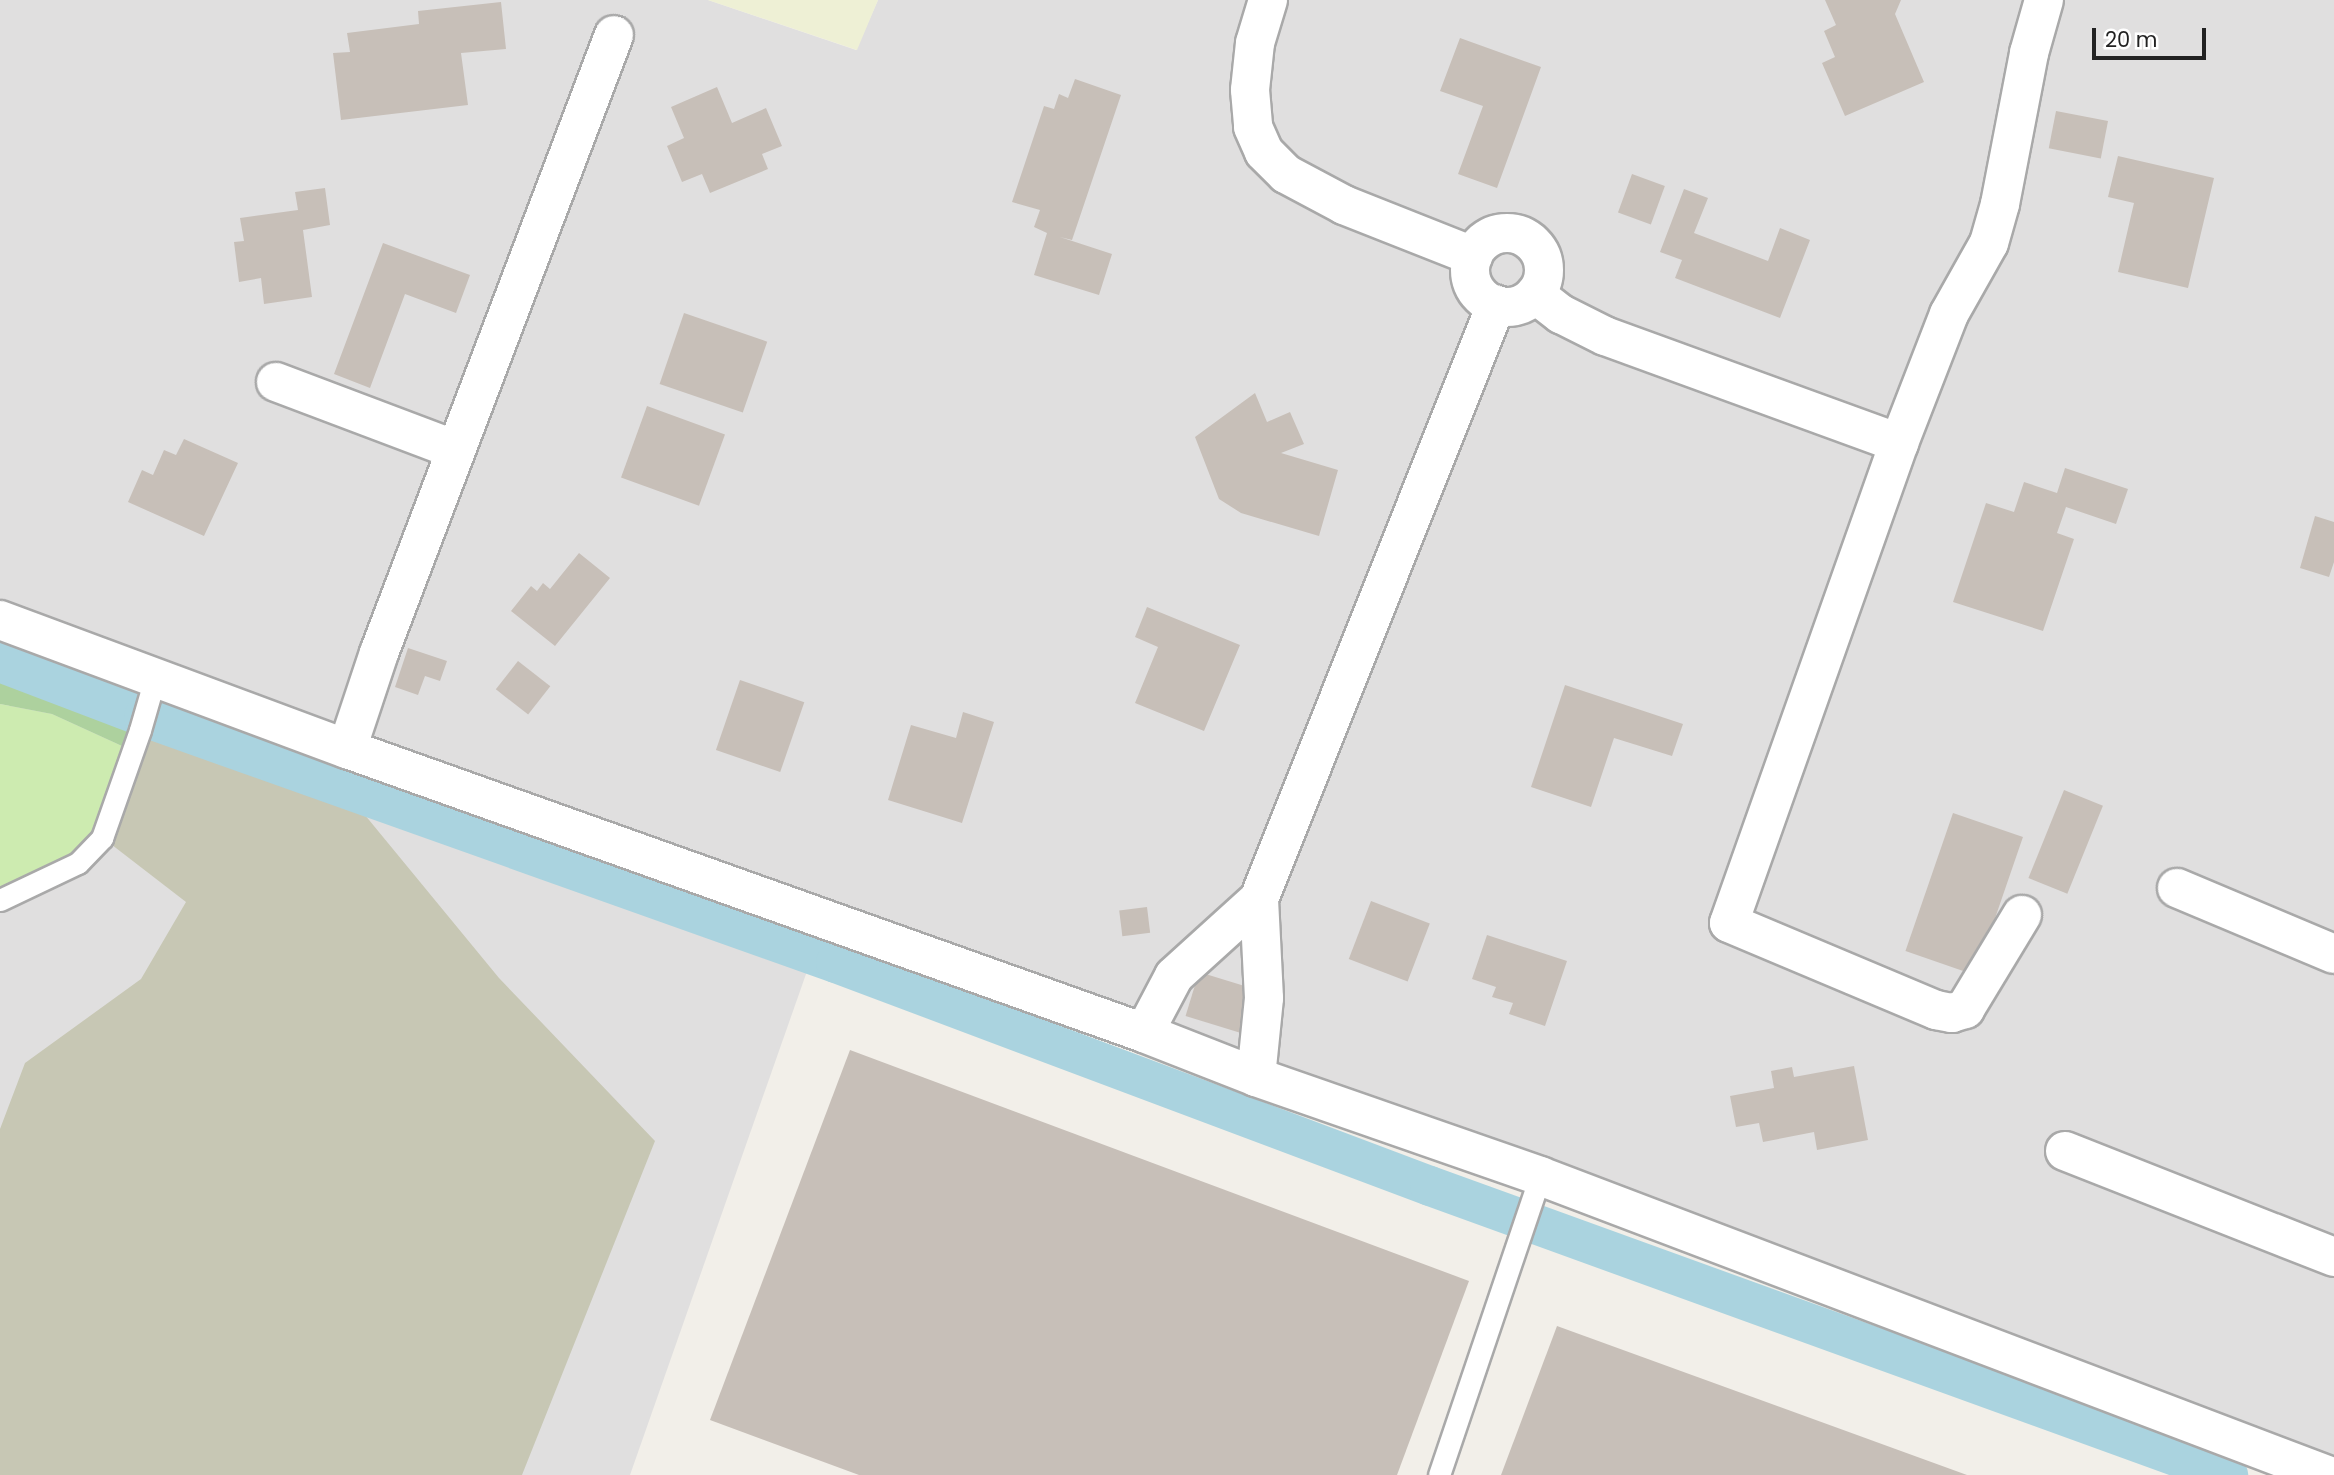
<!DOCTYPE html>
<html>
<head>
<meta charset="utf-8">
<style>
	body { margin:0 }
	#map { position:relative; width:2334px; height:1475px; overflow:hidden; background:#f2efe9; font-family:Poppins,sans-serif }
	div>[style] { position:absolute }
	.residential>* { inset:0; background:#e0dfdf }
	.construction>* { inset:0; background:#c7c7b4 }
	.farmland>* { inset:0; background:#eef0d5 }
	.grass>* { inset:0; background:#cdebb0 }
	.forest>* { inset:0; background:#add19e }
	.canal>* { height:40px; margin:-20px; padding:0 20px; transform-origin:20px; border-radius:20px; background:#aad3df }
	.building>* { inset:0; background:#c7bfb8; transform-origin:0 0 }
	.roads { filter:drop-shadow(2px 0 #a9a9a9) drop-shadow(-2px 0 #a9a9a9) drop-shadow(0 2px #a9a9a9) drop-shadow(0 -2px #a9a9a9) }
	.lane>* { height:21px; margin:-10.5px; padding:0 10.5px; transform-origin:10.5px; border-radius:10.5px; background:#fff }
	.street>* { height:38px; margin:-19px; padding:0 19px; transform-origin:19px; border-radius:19px; background:#fff }
	.street>.ring { margin:-19px; padding:0; box-sizing:content-box; background:none; border:38px solid #fff; border-radius:50% }
	span { translate:-50% -50%; white-space:nowrap; text-align:center; line-height:1.15; -webkit-text-stroke:5px #fff; paint-order:stroke }
	.scale { position:absolute; left:2092px; top:28px; width:114px; height:32px; box-sizing:border-box; border:4px solid #222; border-top:0; padding-left:9px; font-size:21px; line-height:24px; white-space:nowrap; color:#222; -webkit-text-stroke:5px #fff; paint-order:stroke }
</style>
</head>
<body>
<div id="map">
	<div class="residential">
		<i style="clip-path:polygon(0 0,708px 0,856px 50px,878px 0,2334px 0,2334px 1475px,825px 920px,630px 1475px,0 1475px,0 900px,28px 886px,0 620px)"></i>
	</div>
	<div class="construction">
		<i style="clip-path:polygon(155px 678px,347px 749px,360px 809px,499px 978px,655px 1141px,522px 1475px,0 1475px,0 1129px,25px 1063px,141px 979px,186px 902px,103px 838px)"></i>
	</div>
	<div class="farmland">
		<i style="clip-path:polygon(708px 0,878px 0,857px 50px)"></i>
	</div>
	<div class="grass">
		<i style="clip-path:polygon(0 704px,52px 714px,133px 751px,102px 838px,0 900px)"></i>
	</div>
	<div class="forest">
		<i style="clip-path:polygon(0 620px,155px 678px,133px 751px,52px 714px,0 704px)"></i>
	</div>
	<div class="canal">
		<i style="left:0;top:662px;width:154px;rotate:20.9deg"></i>
		<i style="left:144px;top:717px;width:734px;rotate:19.57deg"></i>
		<i style="left:836px;top:963px;width:634px;rotate:20.58deg"></i>
		<i style="left:1430px;top:1186px;width:849px;rotate:19.91deg"></i>
	</div>
	<div class="building">
		<i style="clip-path:polygon(1825px 0,1901px 0,1895px 14px,1924px 82px,1845px 116px,1822px 63px,1835px 57px,1824px 31px,1836px 25px)"></i>
		<i style="clip-path:polygon(501px 2px,506px 49px,461px 53px,468px 105px,341px 120px,333px 53px,350px 52px,347px 33px,419px 24px,418px 11px)"></i>
		<i style="clip-path:polygon(1460px 38px,1541px 67px,1497px 188px,1458px 174px,1483px 106px,1440px 91px)"></i>
		<i style="clip-path:polygon(1075px 79px,1121px 95px,1072px 240px,1060px 237px,1112px 254px,1099px 295px,1034px 275px,1047px 233px,1034px 227px,1040px 210px,1012px 202px,1044px 106px,1054px 109px,1059px 94px,1068px 98px)"></i>
		<i style="clip-path:polygon(717px 87px,732px 123px,766px 108px,782px 146px,762px 154px,768px 169px,710px 193px,702px 174px,682px 182px,667px 146px,684px 138px,671px 107px)"></i>
		<i style="left:2056px;top:111px;width:53px;height:38px;rotate:11deg"></i>
		<i style="clip-path:polygon(2118px 156px,2214px 178px,2188px 288px,2118px 272px,2134px 203px,2108px 197px)"></i>
		<i style="left:1632px;top:174px;width:35px;height:41px;rotate:20deg"></i>
		<i style="clip-path:polygon(325px 188px,330px 225px,303px 230px,312px 297px,264px 304px,261px 278px,239px 282px,234px 242px,244px 241px,240px 218px,298px 210px,295px 192px)"></i>
		<i style="clip-path:polygon(1684px 189px,1708px 198px,1694px 233px,1768px 261px,1780px 228px,1810px 240px,1780px 318px,1675px 278px,1682px 260px,1660px 252px)"></i>
		<i style="clip-path:polygon(383px 243px,470px 275px,456px 313px,405px 294px,370px 388px,334px 374px)"></i>
		<i style="left:684px;top:313px;width:88px;height:75px;rotate:19deg"></i>
		<i style="clip-path:polygon(1255px 393px,1267px 422px,1290px 412px,1304px 444px,1281px 453px,1338px 470px,1319px 536px,1241px 513px,1219px 499px,1195px 437px)"></i>
		<i style="left:647px;top:406px;width:83px;height:76px;rotate:20deg"></i>
		<i style="clip-path:polygon(184px 439px,238px 463px,204px 536px,128px 502px,142px 470px,153px 475px,164px 450px,176px 455px)"></i>
		<i style="clip-path:polygon(2065px 468px,2128px 489px,2116px 524px,2066px 507px,2057px 533px,2074px 539px,2043px 631px,1953px 602px,1986px 503px,2014px 512px,2024px 482px,2057px 493px)"></i>
		<i style="clip-path:polygon(2315px 516px,2334px 522px,2334px 562px,2329px 577px,2300px 568px)"></i>
		<i style="clip-path:polygon(579px 553px,610px 578px,555px 646px,511px 611px,531px 586px,537px 591px,543px 583px,550px 589px)"></i>
		<i style="clip-path:polygon(1147px 607px,1240px 645px,1204px 731px,1135px 703px,1158px 647px,1135px 637px)"></i>
		<i style="clip-path:polygon(408px 648px,447px 661px,440px 681px,425px 676px,418px 695px,395px 687px)"></i>
		<i style="left:518px;top:661px;width:41px;height:36px;rotate:38deg"></i>
		<i style="left:740px;top:680px;width:68px;height:74px;rotate:19deg"></i>
		<i style="clip-path:polygon(1565px 685px,1683px 724px,1672px 756px,1614px 738px,1591px 807px,1531px 787px)"></i>
		<i style="clip-path:polygon(963px 712px,994px 722px,962px 823px,888px 800px,911px 725px,956px 738px)"></i>
		<i style="left:2064px;top:790px;width:42px;height:95px;rotate:22deg"></i>
		<i style="left:1953px;top:813px;width:74px;height:146px;rotate:19deg"></i>
		<i style="left:1371px;top:901px;width:63px;height:62px;rotate:21deg"></i>
		<i style="left:1147px;top:907px;width:26px;height:28px;rotate:83deg"></i>
		<i style="clip-path:polygon(1487px 935px,1567px 961px,1545px 1026px,1509px 1014px,1513px 1003px,1492px 997px,1496px 987px,1472px 979px)"></i>
		<i style="left:1199px;top:972px;width:57px;height:46px;rotate:17deg"></i>
		<i style="clip-path:polygon(850px 1050px,1469px 1281px,1397px 1475px,859px 1475px,710px 1420px)"></i>
		<i style="clip-path:polygon(1854px 1066px,1868px 1140px,1817px 1150px,1814px 1132px,1763px 1142px,1759px 1123px,1736px 1127px,1730px 1096px,1774px 1088px,1771px 1071px,1792px 1067px,1794px 1077px)"></i>
		<i style="clip-path:polygon(1557px 1326px,1967px 1475px,1501px 1475px)"></i>
	</div>
	<div class="roads">
		<div class="lane">
			<i style="left:0;top:900px;width:86px;rotate:-25.4deg"></i>
			<i style="left:78px;top:863px;width:35px;rotate:-46deg"></i>
			<i style="left:102px;top:838px;width:114px;rotate:-70.6deg"></i>
			<i style="left:140px;top:730px;width:54px;rotate:-73.9deg"></i>
			<i style="left:1439px;top:1475px;width:316px;rotate:-71.3deg"></i>
		</div>
		<div class="street">
			<i style="left:1268px;top:0;width:45px;rotate:106.8deg"></i>
			<i style="left:1255px;top:43px;width:47px;rotate:96.1deg"></i>
			<i style="left:1250px;top:90px;width:37px;rotate:85deg"></i>
			<i style="left:1253px;top:127px;width:27px;rotate:66deg"></i>
			<i style="left:1264px;top:152px;width:31px;rotate:45deg"></i>
			<i style="left:1286px;top:174px;width:66px;rotate:28.1deg"></i>
			<i style="left:1344px;top:205px;width:139px;rotate:21.6deg"></i>
			<i class="ring" style="left:1470px;top:233px;width:36px;height:36px"></i>
			<i style="left:1535px;top:294px;width:33px;rotate:38deg"></i>
			<i style="left:1561px;top:314px;width:49px;rotate:26.6deg"></i>
			<i style="left:1605px;top:336px;width:313px;rotate:20deg"></i>
			<i style="left:1899px;top:443px;width:509px;rotate:109.5deg"></i>
			<i style="left:1729px;top:923px;width:225px;rotate:22.8deg"></i>
			<i style="left:1936px;top:1010px;width:16px;rotate:11deg"></i>
			<i style="left:1952px;top:1013px;width:14px;rotate:-17deg"></i>
			<i style="left:1965px;top:1009px;width:110px;rotate:-58.8deg"></i>
			<i style="left:276px;top:382px;width:192px;rotate:20.7deg"></i>
			<i style="left:1899px;top:443px;width:138px;rotate:-68.8deg"></i>
			<i style="left:1949px;top:314px;width:81px;rotate:-60.6deg"></i>
			<i style="left:1989px;top:243px;width:41px;rotate:-74.2deg"></i>
			<i style="left:2000px;top:204px;width:154px;rotate:-79.1deg"></i>
			<i style="left:2029px;top:53px;width:55px;rotate:-74.2deg"></i>
			<i style="left:0;top:620px;width:370px;rotate:20.4deg"></i>
			<i style="left:347px;top:749px;width:846px;rotate:19.61deg"></i>
			<i style="left:1144px;top:1033px;width:120px;rotate:21.4deg"></i>
			<i style="left:1256px;top:1077px;width:301px;rotate:19.2deg"></i>
			<i style="left:1540px;top:1176px;width:842px;rotate:20.8deg"></i>
			<i style="left:347px;top:749px;width:101px;rotate:-71.6deg"></i>
			<i style="left:379px;top:653px;width:661px;rotate:-69.18deg"></i>
			<i style="left:2177px;top:888px;width:170px;rotate:22.8deg"></i>
			<i style="left:1144px;top:1033px;width:64px;rotate:-62.2deg"></i>
			<i style="left:1174px;top:976px;width:115px;rotate:-42.2deg"></i>
			<i style="left:1256px;top:1077px;width:79px;rotate:-84.2deg"></i>
			<i style="left:1264px;top:998px;width:99px;rotate:-92.9deg"></i>
			<i style="left:1259px;top:899px;width:640px;rotate:-68.25deg"></i>
			<i style="left:2065px;top:1151px;width:289px;rotate:21.5deg"></i>
		</div>
	</div>
	<div class="scale">20 m</div>
</div>
</body>
</html>
